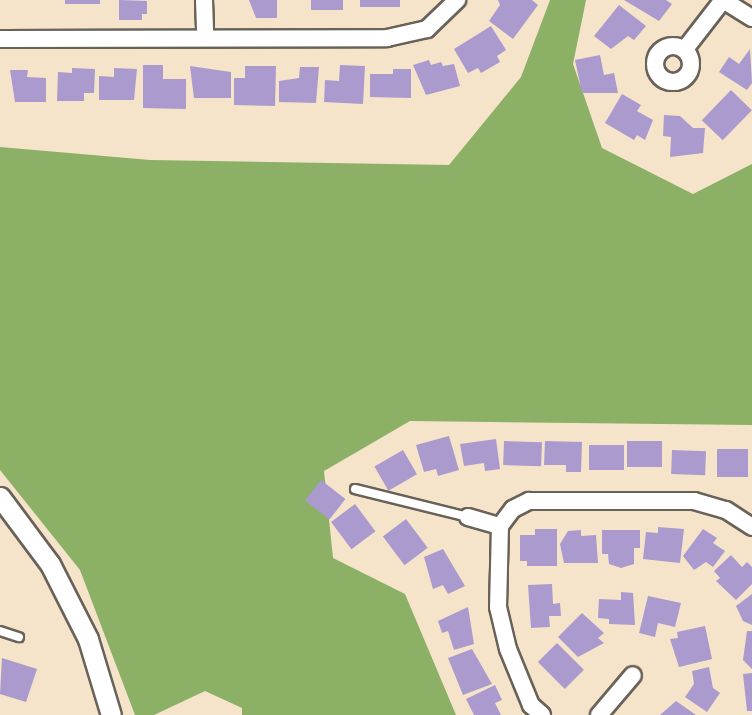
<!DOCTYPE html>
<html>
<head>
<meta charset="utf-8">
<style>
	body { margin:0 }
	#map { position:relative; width:752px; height:715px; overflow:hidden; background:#f5e3ca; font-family:"EB Garamond",serif }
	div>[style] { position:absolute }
	.forest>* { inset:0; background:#8bb066 }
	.building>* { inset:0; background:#ab9ace; transform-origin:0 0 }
	.roads { filter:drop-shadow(2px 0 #686259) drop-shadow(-2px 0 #686259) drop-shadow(0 2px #686259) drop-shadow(0 -2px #686259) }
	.service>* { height:8px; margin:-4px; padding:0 4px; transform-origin:4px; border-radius:4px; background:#fff }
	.minor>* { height:16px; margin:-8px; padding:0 8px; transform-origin:8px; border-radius:8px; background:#fff }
	.minor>.ring { margin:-8px; padding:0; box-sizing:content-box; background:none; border:16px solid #fff; border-radius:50% }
	.tertiary>* { height:19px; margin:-9.5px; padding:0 9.5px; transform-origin:9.5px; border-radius:9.5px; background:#fff }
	span { translate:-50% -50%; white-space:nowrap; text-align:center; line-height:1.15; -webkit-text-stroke:5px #fdfcf7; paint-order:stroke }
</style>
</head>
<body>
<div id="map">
	<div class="forest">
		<i style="clip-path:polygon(550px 0,586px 0,573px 64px,602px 148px,693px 194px,752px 164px,752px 425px,410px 421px,324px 471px,333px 558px,405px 594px,456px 715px,242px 715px,242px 708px,205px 691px,154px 715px,135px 715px,80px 570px,0 470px,0 147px,150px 160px,449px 165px,521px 77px)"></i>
	</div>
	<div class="building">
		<i style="left:65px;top:0;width:35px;height:4px"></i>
		<i style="clip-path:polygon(119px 0,147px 1px,147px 14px,142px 14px,142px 20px,119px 20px)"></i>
		<i style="clip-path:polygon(249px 0,277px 0,277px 18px,256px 18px)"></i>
		<i style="left:311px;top:0;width:32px;height:10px"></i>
		<i style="left:360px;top:0;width:40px;height:7px"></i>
		<i style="clip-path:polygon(498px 0,532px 0,538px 5px,513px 39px,489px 21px,500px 5px)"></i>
		<i style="clip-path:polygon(624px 0,666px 0,672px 4px,659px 21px)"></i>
		<i style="clip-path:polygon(619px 5px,646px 26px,634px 40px,628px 36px,611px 49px,594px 36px)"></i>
		<i style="clip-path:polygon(491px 26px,506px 50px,497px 56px,500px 62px,481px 73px,478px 68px,468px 73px,454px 49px)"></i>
		<i style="clip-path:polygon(750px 49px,752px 83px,747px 90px,719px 72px,729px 57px,739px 64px)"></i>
		<i style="clip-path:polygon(600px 55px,604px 75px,614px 73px,618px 93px,582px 93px,575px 60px)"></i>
		<i style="clip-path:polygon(429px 60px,431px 65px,441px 62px,443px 66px,454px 64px,460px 86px,426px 95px,413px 65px)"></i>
		<i style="clip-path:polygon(143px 65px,163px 65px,163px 79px,186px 79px,186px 109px,143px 108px)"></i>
		<i style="clip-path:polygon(340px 65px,365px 66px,363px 104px,324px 102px,325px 80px,339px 81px)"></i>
		<i style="clip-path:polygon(190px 66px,231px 72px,231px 98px,194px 98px)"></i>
		<i style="clip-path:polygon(245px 66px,276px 66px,275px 106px,234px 105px,234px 78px,245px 78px)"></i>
		<i style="clip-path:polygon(300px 67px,319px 67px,316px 103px,279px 102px,279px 81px,299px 78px)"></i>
		<i style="clip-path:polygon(72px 68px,95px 69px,94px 93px,84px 93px,84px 101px,57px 101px,58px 72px,72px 73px)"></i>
		<i style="clip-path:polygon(114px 68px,137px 69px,134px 100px,99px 100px,99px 76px,114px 77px)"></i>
		<i style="clip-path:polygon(393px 69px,411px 69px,411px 98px,370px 97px,370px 74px,393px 74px)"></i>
		<i style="clip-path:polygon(10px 70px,28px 70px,27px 77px,46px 78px,46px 102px,15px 102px)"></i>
		<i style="left:731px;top:90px;width:29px;height:42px;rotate:44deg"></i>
		<i style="clip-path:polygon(622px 94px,641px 105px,637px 111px,653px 120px,645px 140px,637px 135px,634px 140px,605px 123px)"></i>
		<i style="clip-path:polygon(664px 115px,680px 116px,693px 128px,705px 128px,703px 153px,670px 157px,671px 137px,663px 136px)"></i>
		<i style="clip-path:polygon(449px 436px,459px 470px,438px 476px,436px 469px,424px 472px,416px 445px)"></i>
		<i style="clip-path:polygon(496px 439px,500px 469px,485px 471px,484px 463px,464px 466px,460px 444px)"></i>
		<i style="left:504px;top:441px;width:38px;height:24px;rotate:2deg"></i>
		<i style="clip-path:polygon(545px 441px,582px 442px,581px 472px,566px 472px,566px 465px,544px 465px)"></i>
		<i style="left:627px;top:441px;width:35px;height:26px"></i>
		<i style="left:589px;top:445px;width:35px;height:25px"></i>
		<i style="left:717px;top:449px;width:31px;height:28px"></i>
		<i style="left:403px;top:450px;width:28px;height:33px;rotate:60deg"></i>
		<i style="left:672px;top:450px;width:34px;height:24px;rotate:2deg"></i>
		<i style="left:321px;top:480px;width:31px;height:26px;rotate:38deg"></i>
		<i style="left:355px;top:504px;width:34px;height:30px;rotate:53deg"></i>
		<i style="left:406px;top:519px;width:36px;height:29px;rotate:53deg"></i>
		<i style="clip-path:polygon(658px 527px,684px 529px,680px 563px,643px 559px,646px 532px,658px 533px)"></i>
		<i style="clip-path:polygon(535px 529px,557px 529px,557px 566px,527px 566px,527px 561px,520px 561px,520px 535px,535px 535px)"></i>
		<i style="clip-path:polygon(703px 529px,717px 538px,713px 543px,725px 551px,713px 567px,706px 562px,694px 570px,683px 556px)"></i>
		<i style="clip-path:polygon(581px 530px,581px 536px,596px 535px,598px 563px,564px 563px,560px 544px,568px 531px)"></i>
		<i style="clip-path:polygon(602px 530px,640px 530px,640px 548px,634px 548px,634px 564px,621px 568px,609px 564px,608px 554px,602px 554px)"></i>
		<i style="clip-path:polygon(443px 549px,465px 586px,448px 594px,443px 585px,433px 589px,424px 557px)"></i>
		<i style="clip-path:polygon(731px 555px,742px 567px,747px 562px,752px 567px,752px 584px,736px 600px,716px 581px,720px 578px,714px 571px)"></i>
		<i style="clip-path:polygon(552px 584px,553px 604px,560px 603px,561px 616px,549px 616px,550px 627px,531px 628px,528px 585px)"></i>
		<i style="clip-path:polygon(621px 592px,633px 593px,635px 625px,609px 624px,609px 619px,598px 618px,599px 599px,621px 600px)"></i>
		<i style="clip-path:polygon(752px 594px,752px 625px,743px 621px,736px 606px)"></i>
		<i style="clip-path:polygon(648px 596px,681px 603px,675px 627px,658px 623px,655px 637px,639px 633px)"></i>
		<i style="clip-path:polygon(468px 607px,474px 644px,454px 650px,448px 631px,442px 633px,438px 621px)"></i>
		<i style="clip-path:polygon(582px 613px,604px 633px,598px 638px,604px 643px,578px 657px,558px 637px)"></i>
		<i style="clip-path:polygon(705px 626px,712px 659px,679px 667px,670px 639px,678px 638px,677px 632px)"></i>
		<i style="clip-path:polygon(747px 631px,752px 631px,752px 669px,743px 660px)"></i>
		<i style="left:557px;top:643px;width:38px;height:27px;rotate:45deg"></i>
		<i style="clip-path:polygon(472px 649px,492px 684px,463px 695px,448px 658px)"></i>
		<i style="clip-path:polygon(2px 658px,37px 669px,26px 702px,0 694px)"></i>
		<i style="clip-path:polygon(709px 667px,713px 688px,720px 693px,707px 712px,685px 697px,694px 684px,692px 671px)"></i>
		<i style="clip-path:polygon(752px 673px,752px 711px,747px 711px,743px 674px)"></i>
		<i style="clip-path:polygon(495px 685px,502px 700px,495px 703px,501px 715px,474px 715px,466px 699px)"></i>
		<i style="clip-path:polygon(676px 701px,696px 715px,660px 715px)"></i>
	</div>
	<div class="roads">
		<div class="service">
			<i style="left:355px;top:489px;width:116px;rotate:13.9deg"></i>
			<i style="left:0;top:631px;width:20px;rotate:18deg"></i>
		</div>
		<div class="minor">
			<i style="left:204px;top:0;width:37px;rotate:88deg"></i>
			<i style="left:723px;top:0;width:34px;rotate:32deg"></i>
			<i style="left:0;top:39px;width:387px;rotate:-0.1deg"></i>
			<i style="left:387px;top:38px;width:41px;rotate:-12.7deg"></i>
			<i style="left:427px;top:29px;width:42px;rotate:-44deg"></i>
			<i class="ring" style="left:655px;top:46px;width:20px;height:20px"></i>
			<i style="left:685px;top:49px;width:62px;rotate:-52.2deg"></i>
			<i style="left:468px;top:517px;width:33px;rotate:16deg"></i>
			<i style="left:500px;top:526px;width:21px;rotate:-53deg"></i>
			<i style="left:513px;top:509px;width:18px;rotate:-27deg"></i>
			<i style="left:529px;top:501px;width:165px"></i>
			<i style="left:694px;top:501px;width:33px;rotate:16deg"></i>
			<i style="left:726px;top:510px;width:31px;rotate:33deg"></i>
			<i style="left:500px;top:526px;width:81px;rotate:91.4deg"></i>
			<i style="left:498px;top:607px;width:43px;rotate:76.6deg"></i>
			<i style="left:508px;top:649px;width:61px;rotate:67.7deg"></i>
			<i style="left:531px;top:705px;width:15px;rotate:42deg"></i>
			<i style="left:599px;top:715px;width:52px;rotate:-49.6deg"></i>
		</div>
		<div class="tertiary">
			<i style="left:0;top:497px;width:84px;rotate:53.3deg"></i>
			<i style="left:50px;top:564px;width:84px;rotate:63.1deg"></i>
			<i style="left:88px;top:639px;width:79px;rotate:73.2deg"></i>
		</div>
	</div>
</div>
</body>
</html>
